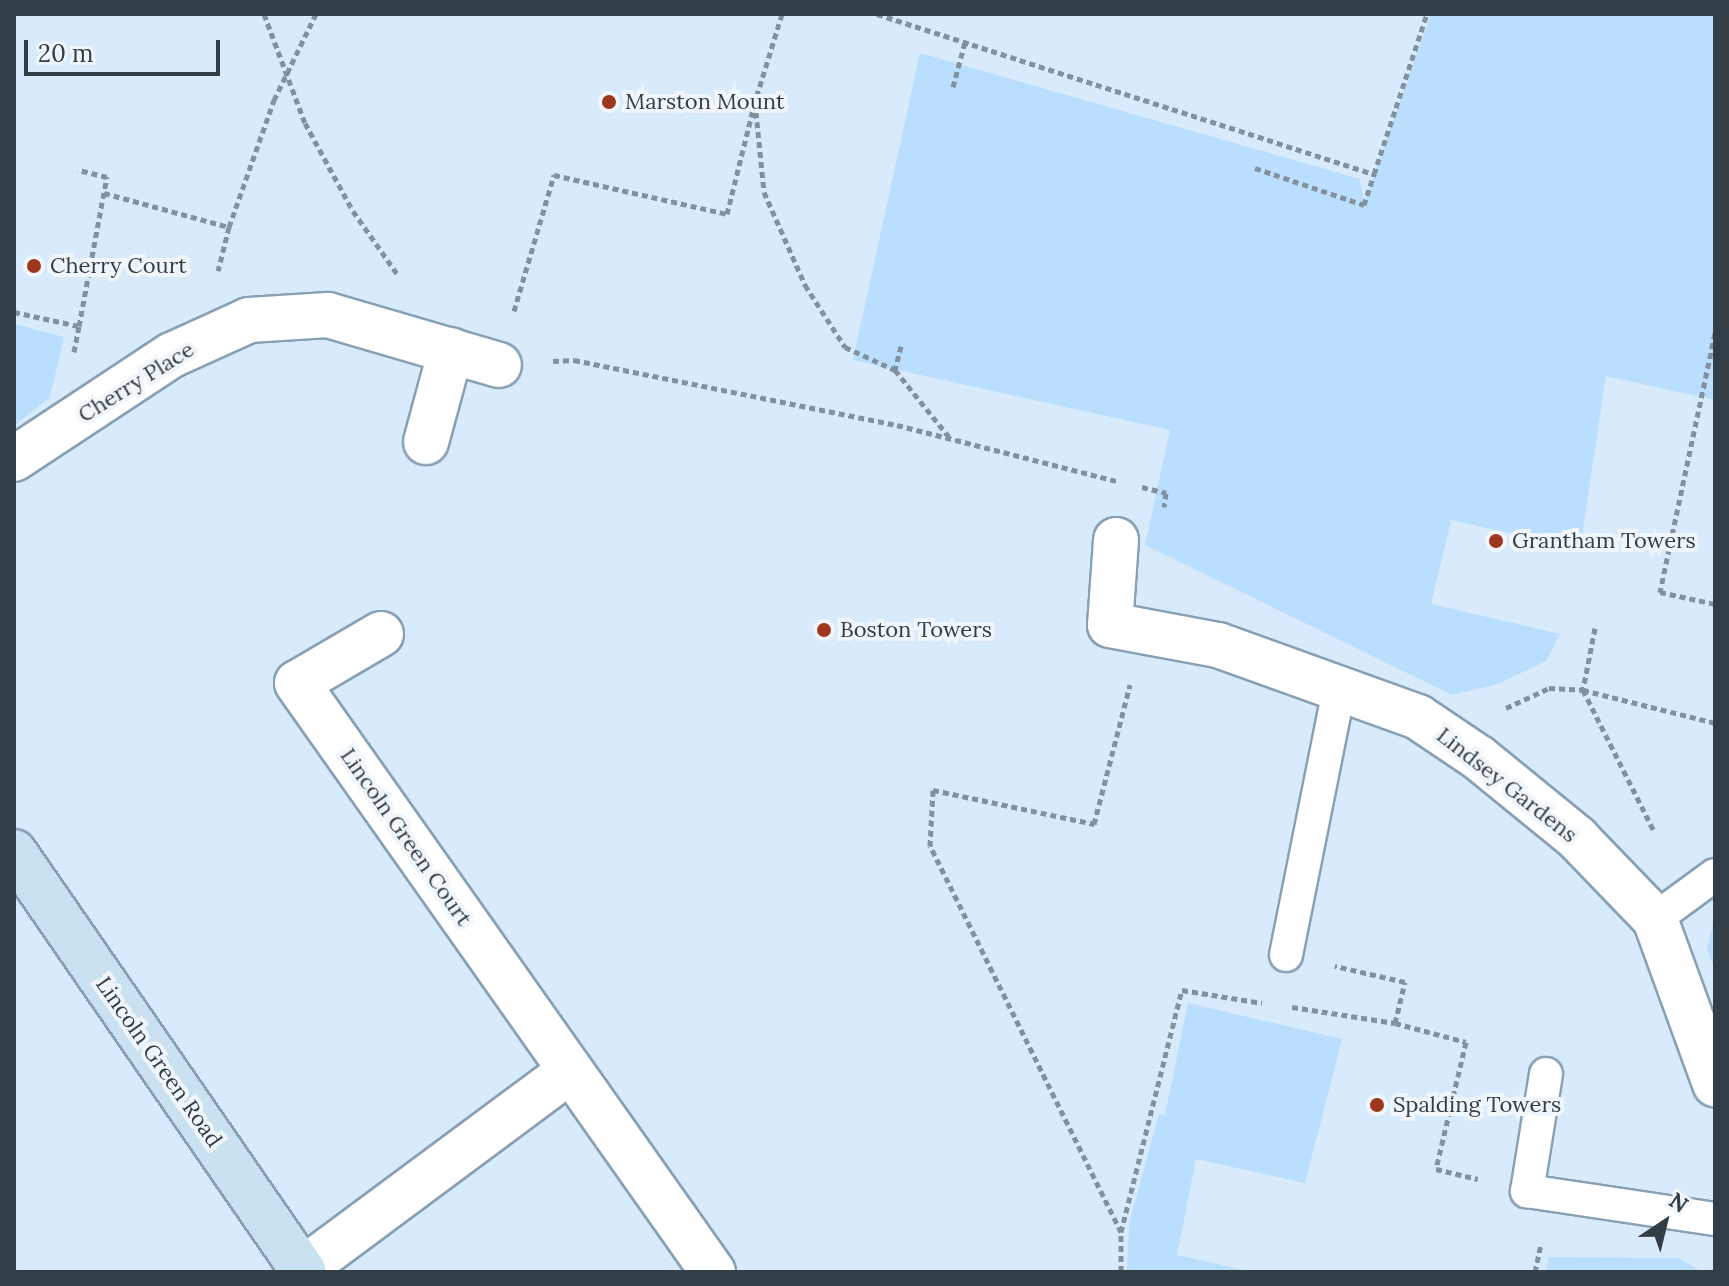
<!DOCTYPE html>
<html>
<head>
<meta charset="utf-8">
<style>
	body { margin:0 }
	#map { position:relative; width:1729px; height:1286px; overflow:hidden; background:#d7ebfc; font-family:Lora,serif }
	div>[style] { position:absolute }
	.green>* { inset:0; background:#badefd }
	.path>* { height:5px; margin-top:-2.5px; transform-origin:0; background:repeating-linear-gradient(90deg,#82919e 0 6px,transparent 0 10px) }
	.roads { filter:drop-shadow(2px 0 #88a0b4) drop-shadow(-2px 0 #88a0b4) drop-shadow(0 2px #88a0b4) drop-shadow(0 -2px #88a0b4) }
	.lane>* { height:32px; margin:-16px; padding:0 16px; transform-origin:16px; border-radius:16px; background:#fff }
	.street>* { height:44px; margin:-22px; padding:0 22px; transform-origin:22px; border-radius:22px; background:#fff }
	.secondary>* { height:44px; margin:-22px; padding:0 22px; transform-origin:22px; border-radius:22px; background:#cae1f2 }
	.dots>* { width:22px; height:22px; translate:-50% -50%; box-sizing:border-box; border:4px solid #f1f6fa; border-radius:50% }
	span { translate:-50% -50%; white-space:nowrap; text-align:center; line-height:1.15; -webkit-text-stroke:8px #f1f6fa; paint-order:stroke }
	.poi-label { font-size:22px; color:#333d46 }
	.left { translate:0 -50%; text-align:left }
	.street-label { font-size:22px; color:#333d46 }
	.frame { position:absolute; inset:0; border:16px solid #333d46; pointer-events:none }
	.north { position:absolute; left:1625px; top:1182px; width:80px; height:80px; -webkit-text-stroke:6px #f1f6fa; paint-order:stroke; rotate:35deg; font-size:22px; font-weight:700; line-height:32px; text-align:center; color:#333d46 }
	.north::after { content:''; display:block; margin:auto; width:28px; height:36px; background:#333d46; clip-path:polygon(50% 0,100% 100%,50% 72%,0 100%) }
	.scale { position:absolute; left:24px; top:40px; width:196px; height:36px; box-sizing:border-box; border:4px solid #333d46; border-top:0; padding-left:10px; font-size:24px; line-height:28px; white-space:nowrap; color:#333d46; -webkit-text-stroke:6px #f1f6fa; paint-order:stroke }
</style>
</head>
<body>
<div id="map">
	<div class="green">
		<i style="clip-path:polygon(1431px 14px,1715px 14px,1715px 400px,1606px 376px,1580px 549px,1451px 520px,1431px 604px,1560px 634px,1546px 661px,1498px 684px,1452px 695px,1145px 545px,1170px 430px,853px 360px,920px 53px,1360px 179px,1364px 203px)"></i>
		<i style="clip-path:polygon(14px 324px,64px 337px,50px 397px,14px 426px)"></i>
		<i style="clip-path:polygon(1715px 915px,1715px 969px,1707px 949px)"></i>
		<i style="clip-path:polygon(1188px 1003px,1342px 1039px,1305px 1183px,1196px 1159px,1177px 1255px,1252px 1272px,1127px 1272px,1129px 1224px,1159px 1114px,1165px 1115px)"></i>
		<i style="clip-path:polygon(1549px 1257px,1678px 1258px,1703px 1272px,1546px 1272px)"></i>
	</div>
	<div class="path">
		<i style="left:264px;top:14px;width:116px;rotate:69.4deg"></i>
		<i style="left:305px;top:123px;width:100px;rotate:61.4deg"></i>
		<i style="left:353px;top:211px;width:78px;rotate:54.9deg"></i>
		<i style="left:782px;top:14px;width:92px;rotate:107.1deg"></i>
		<i style="left:755px;top:102px;width:90px;rotate:84.3deg"></i>
		<i style="left:764px;top:192px;width:102px;rotate:66.2deg"></i>
		<i style="left:805px;top:285px;width:74px;rotate:57.2deg"></i>
		<i style="left:845px;top:347px;width:55px;rotate:24.7deg"></i>
		<i style="left:877px;top:14px;width:522px;rotate:17.85deg"></i>
		<i style="left:1374px;top:174px;width:169px;rotate:-71.7deg"></i>
		<i style="left:953px;top:87px;width:47px;rotate:-75.1deg"></i>
		<i style="left:1255px;top:168px;width:115px;rotate:18.7deg"></i>
		<i style="left:1364px;top:205px;width:33px;rotate:-72deg"></i>
		<i style="left:104px;top:193px;width:130px;rotate:15.2deg"></i>
		<i style="left:229px;top:227px;width:45px;rotate:104deg"></i>
		<i style="left:229px;top:227px;width:135px;rotate:-70.5deg"></i>
		<i style="left:274px;top:100px;width:96px;rotate:-64deg"></i>
		<i style="left:514px;top:311px;width:142px;rotate:-73.6deg"></i>
		<i style="left:554px;top:175px;width:177px;rotate:12.7deg"></i>
		<i style="left:727px;top:214px;width:115px;rotate:-76deg"></i>
		<i style="left:14px;top:312px;width:66px;rotate:12.2deg"></i>
		<i style="left:79px;top:326px;width:152px;rotate:-79.4deg"></i>
		<i style="left:107px;top:177px;width:30px;rotate:-166deg"></i>
		<i style="left:1715px;top:333px;width:265px;rotate:102deg"></i>
		<i style="left:1660px;top:592px;width:56px;rotate:12.3deg"></i>
		<i style="left:901px;top:346px;width:25px;rotate:104deg"></i>
		<i style="left:895px;top:370px;width:86px;rotate:51.1deg"></i>
		<i style="left:74px;top:352px;width:26px;rotate:-79deg"></i>
		<i style="left:553px;top:361px;width:21px;rotate:-3deg"></i>
		<i style="left:574px;top:360px;width:329px;rotate:11.4deg"></i>
		<i style="left:897px;top:425px;width:227px;rotate:14.3deg"></i>
		<i style="left:1142px;top:487px;width:25px;rotate:14deg"></i>
		<i style="left:1166px;top:493px;width:14px;rotate:98deg"></i>
		<i style="left:1595px;top:628px;width:63px;rotate:101deg"></i>
		<i style="left:1583px;top:690px;width:136px;rotate:14deg"></i>
		<i style="left:1506px;top:708px;width:47px;rotate:-24.9deg"></i>
		<i style="left:1549px;top:688px;width:34px;rotate:3deg"></i>
		<i style="left:1583px;top:690px;width:160px;rotate:63.3deg"></i>
		<i style="left:1292px;top:1007px;width:104px;rotate:8.8deg"></i>
		<i style="left:1395px;top:1023px;width:42px;rotate:-76.3deg"></i>
		<i style="left:1405px;top:982px;width:72px;rotate:-167.1deg"></i>
		<i style="left:1395px;top:1023px;width:73px;rotate:15deg"></i>
		<i style="left:1466px;top:1042px;width:130px;rotate:103.3deg"></i>
		<i style="left:1436px;top:1169px;width:43px;rotate:13.4deg"></i>
		<i style="left:1121px;top:1232px;width:431px;rotate:-116.3deg"></i>
		<i style="left:930px;top:846px;width:56px;rotate:-86.9deg"></i>
		<i style="left:933px;top:790px;width:165px;rotate:11.9deg"></i>
		<i style="left:1094px;top:824px;width:144px;rotate:-75.5deg"></i>
		<i style="left:1121px;top:1272px;width:40px;rotate:-90deg"></i>
		<i style="left:1121px;top:1232px;width:250px;rotate:-75.9deg"></i>
		<i style="left:1182px;top:990px;width:81px;rotate:9.2deg"></i>
		<i style="left:1535px;top:1272px;width:30px;rotate:-78deg"></i>
	</div>
	<div class="roads">
		<div class="lane">
			<i style="left:1655px;top:919px;width:74px;rotate:-36.3deg"></i>
			<i style="left:1286px;top:955px;width:270px;rotate:-78.7deg"></i>
			<i style="left:1546px;top:1074px;width:119px;rotate:99.2deg"></i>
			<i style="left:1527px;top:1191px;width:190px;rotate:8.5deg"></i>
		</div>
		<div class="street">
			<i style="left:426px;top:442px;width:95px;rotate:-74.8deg"></i>
			<i style="left:14px;top:459px;width:189px;rotate:-33.4deg"></i>
			<i style="left:172px;top:355px;width:85px;rotate:-24.4deg"></i>
			<i style="left:249px;top:320px;width:79px;rotate:-3.6deg"></i>
			<i style="left:328px;top:315px;width:178px;rotate:16.3deg"></i>
			<i style="left:1116px;top:540px;width:85px;rotate:94deg"></i>
			<i style="left:1110px;top:625px;width:110px;rotate:10.5deg"></i>
			<i style="left:1218px;top:645px;width:213px;rotate:19.8deg"></i>
			<i style="left:1418px;top:717px;width:73px;rotate:33.9deg"></i>
			<i style="left:1479px;top:758px;width:127px;rotate:39.2deg"></i>
			<i style="left:1577px;top:838px;width:112px;rotate:46.1deg"></i>
			<i style="left:1655px;top:919px;width:176px;rotate:70deg"></i>
			<i style="left:381px;top:634px;width:97px;rotate:149.7deg"></i>
			<i style="left:297px;top:683px;width:721px;rotate:54.77deg"></i>
			<i style="left:302px;top:1270px;width:334px;rotate:-36.6deg"></i>
		</div>
		<div class="secondary">
			<i style="left:14px;top:852px;width:510px;rotate:55.38deg"></i>
		</div>
	</div>
	<div class="dots">
		<i style="left:609px;top:102px;background:#9f361e"></i>
		<i style="left:34px;top:266px;background:#9f361e"></i>
		<i style="left:1496px;top:541px;background:#9f361e"></i>
		<i style="left:824px;top:630px;background:#9f361e"></i>
		<i style="left:1377px;top:1105px;background:#9f361e"></i>
	</div>
	<div class="poi-label">
		<span class="left" style="left:625px;top:102px">Marston Mount</span>
		<span class="left" style="left:50px;top:266px">Cherry Court</span>
		<span class="left" style="left:1512px;top:541px">Grantham Towers</span>
		<span class="left" style="left:840px;top:630px">Boston Towers</span>
		<span class="left" style="left:1393px;top:1105px">Spalding Towers</span>
	</div>
	<div class="street-label">
		<span style="left:136px;top:382px;rotate:-32deg">Cherry Place</span>
		<span style="left:1507px;top:785px;rotate:38deg">Lindsey Gardens</span>
		<span style="left:406px;top:837px;rotate:55deg">Lincoln Green Court</span>
		<span style="left:159px;top:1062px;rotate:55deg">Lincoln Green Road</span>
	</div>
	<div class="frame"></div>
	<div class="north">N</div>
	<div class="scale">20 m</div>
</div>
</body>
</html>
